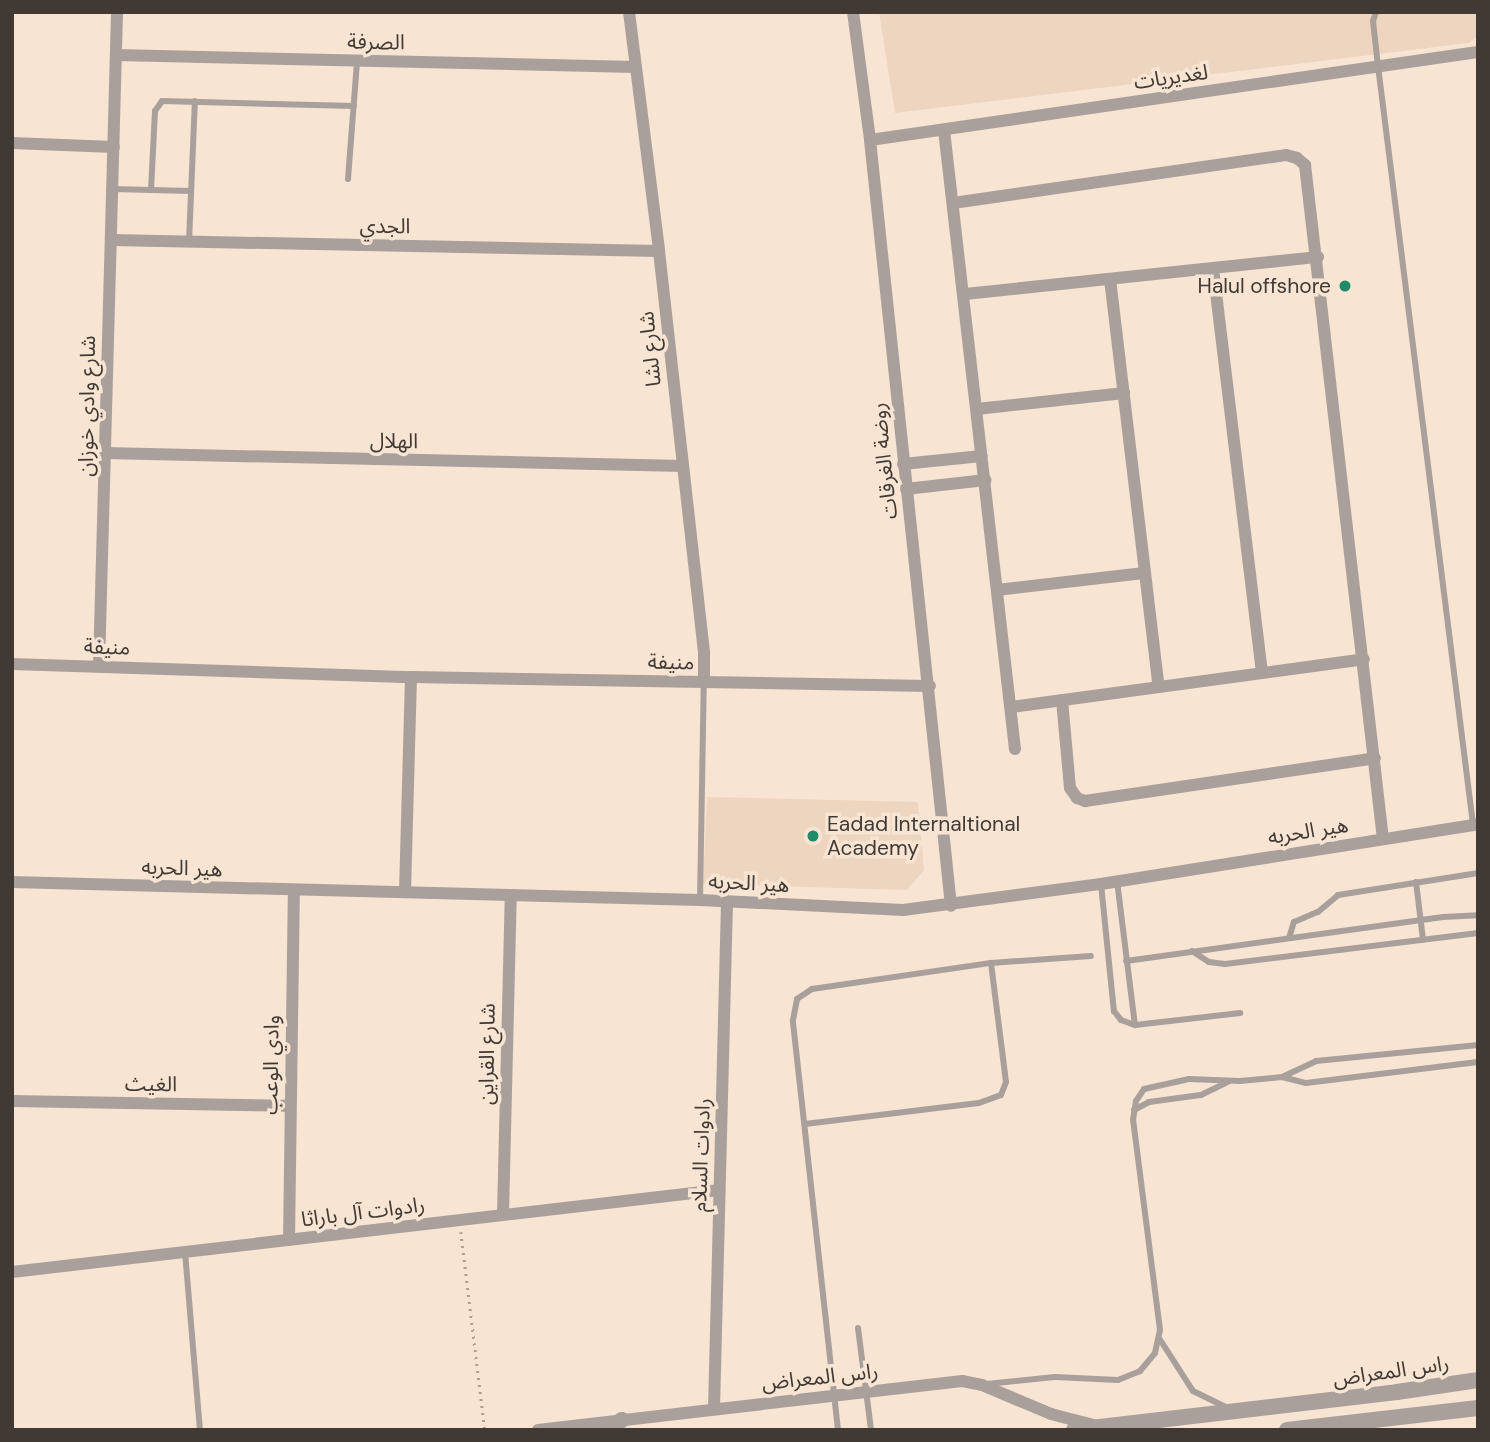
<!DOCTYPE html>
<html>
<head>
<meta charset="utf-8">
<style>
	body { margin:0 }
	#map { position:relative; width:1490px; height:1442px; overflow:hidden; background:#f7e4d3; font-family:"DM Sans","Noto Sans Arabic",sans-serif }
	div>[style] { position:absolute }
	.built>* { inset:0; background:#eed5bf }
	.path>* { height:2.5px; margin-top:-1.25px; transform-origin:0; background:repeating-linear-gradient(90deg,#ad9e92 0 2px,transparent 0 7px) }
	.service>* { height:6px; margin:-3px; padding:0 3px; transform-origin:3px; border-radius:3px; background:#aaa09b }
	.minor>* { height:12px; margin:-6px; padding:0 6px; transform-origin:6px; border-radius:6px; background:#aaa09b }
	.tertiary>* { height:16px; margin:-8px; padding:0 8px; transform-origin:8px; border-radius:8px; background:#aaa09b }
	.dots>* { width:19px; height:19px; translate:-50% -50%; box-sizing:border-box; border:4px solid #f7e4d3; border-radius:50% }
	span { translate:-50% -50%; white-space:nowrap; text-align:center; line-height:1.15; -webkit-text-stroke:7px #f7e4d3; paint-order:stroke }
	.street-label { font-size:21px; color:#413933 }
	.poi-label { font-size:21px; color:#413933 }
	.right { translate:-100% -50%; text-align:right }
	.left { translate:0 -50%; text-align:left }
	.frame { position:absolute; inset:0; border:14px solid #413933; pointer-events:none }
</style>
</head>
<body>
<div id="map">
	<div class="built">
		<i style="clip-path:polygon(879px 12px,1478px 12px,1478px 37px,1468px 43px,895px 113px)"></i>
		<i style="clip-path:polygon(707px 797px,918px 802px,924px 870px,907px 890px,703px 884px)"></i>
	</div>
	<div class="path">
		<i style="left:461px;top:1232px;width:199px;rotate:83.1deg"></i>
	</div>
	<div class="service">
		<i style="left:1376px;top:12px;width:9px;rotate:108deg"></i>
		<i style="left:1373px;top:21px;width:45px;rotate:83.7deg"></i>
		<i style="left:1378px;top:66px;width:764px;rotate:82.86deg"></i>
		<i style="left:348px;top:179px;width:118px;rotate:-85.6deg"></i>
		<i style="left:112px;top:189px;width:79px;rotate:1.5deg"></i>
		<i style="left:151px;top:190px;width:79px;rotate:-87.1deg"></i>
		<i style="left:155px;top:111px;width:12px;rotate:-55deg"></i>
		<i style="left:162px;top:101px;width:192px;rotate:1.5deg"></i>
		<i style="left:189px;top:242px;width:141px;rotate:-87.6deg"></i>
		<i style="left:1117px;top:881px;width:145px;rotate:82.9deg"></i>
		<i style="left:1416px;top:882px;width:58px;rotate:83.1deg"></i>
		<i style="left:1101px;top:884px;width:128px;rotate:84.2deg"></i>
		<i style="left:1114px;top:1011px;width:11px;rotate:52deg"></i>
		<i style="left:1121px;top:1020px;width:15px;rotate:20deg"></i>
		<i style="left:1135px;top:1025px;width:106px;rotate:-6.5deg"></i>
		<i style="left:700px;top:900px;width:219px;rotate:-89deg"></i>
		<i style="left:1289px;top:938px;width:17px;rotate:-73deg"></i>
		<i style="left:1294px;top:922px;width:26px;rotate:-23deg"></i>
		<i style="left:1318px;top:912px;width:26px;rotate:-40deg"></i>
		<i style="left:1338px;top:895px;width:142px;rotate:-8.9deg"></i>
		<i style="left:1192px;top:951px;width:20px;rotate:33deg"></i>
		<i style="left:1209px;top:962px;width:16px;rotate:7deg"></i>
		<i style="left:1225px;top:964px;width:255px;rotate:-7deg"></i>
		<i style="left:1126px;top:961px;width:320px;rotate:-7.9deg"></i>
		<i style="left:1443px;top:917px;width:35px;rotate:-3deg"></i>
		<i style="left:1282px;top:1077px;width:25px;rotate:14deg"></i>
		<i style="left:1306px;top:1083px;width:173px;rotate:-7deg"></i>
		<i style="left:1134px;top:1110px;width:17px;rotate:-28deg"></i>
		<i style="left:1149px;top:1102px;width:52px;rotate:-7.7deg"></i>
		<i style="left:1201px;top:1095px;width:30px;rotate:-26deg"></i>
		<i style="left:805px;top:1124px;width:175px;rotate:-6.9deg"></i>
		<i style="left:979px;top:1103px;width:23px;rotate:-20deg"></i>
		<i style="left:1001px;top:1095px;width:14px;rotate:-69deg"></i>
		<i style="left:1006px;top:1082px;width:120px;rotate:-97.2deg"></i>
		<i style="left:185px;top:1252px;width:179px;rotate:85.2deg"></i>
		<i style="left:858px;top:1328px;width:103px;rotate:82.7deg"></i>
		<i style="left:1159px;top:1338px;width:63px;rotate:57.3deg"></i>
		<i style="left:1193px;top:1391px;width:37px;rotate:26deg"></i>
		<i style="left:987px;top:1384px;width:68px;rotate:-5.9deg"></i>
		<i style="left:1055px;top:1377px;width:63px;rotate:2.7deg"></i>
		<i style="left:1118px;top:1380px;width:24px;rotate:-22deg"></i>
		<i style="left:1140px;top:1371px;width:23px;rotate:-50deg"></i>
		<i style="left:1155px;top:1353px;width:24px;rotate:-78deg"></i>
		<i style="left:1160px;top:1330px;width:212px;rotate:-97.3deg"></i>
		<i style="left:1133px;top:1120px;width:19px;rotate:-81deg"></i>
		<i style="left:1136px;top:1101px;width:14px;rotate:-56deg"></i>
		<i style="left:1144px;top:1089px;width:46px;rotate:-12.5deg"></i>
		<i style="left:1189px;top:1079px;width:51px;rotate:2.2deg"></i>
		<i style="left:1240px;top:1081px;width:42px;rotate:-5.4deg"></i>
		<i style="left:1282px;top:1077px;width:38px;rotate:-25deg"></i>
		<i style="left:1316px;top:1061px;width:163px;rotate:-5.6deg"></i>
		<i style="left:838px;top:1430px;width:412px;rotate:-96.3deg"></i>
		<i style="left:793px;top:1020px;width:21px;rotate:-79deg"></i>
		<i style="left:797px;top:999px;width:18px;rotate:-34deg"></i>
		<i style="left:812px;top:989px;width:181px;rotate:-8.3deg"></i>
		<i style="left:991px;top:963px;width:100px;rotate:-4deg"></i>
	</div>
	<div class="minor">
		<i style="left:629px;top:12px;width:241px;rotate:82.8deg"></i>
		<i style="left:659px;top:251px;width:404px;rotate:83.6deg"></i>
		<i style="left:704px;top:652px;width:29px;rotate:90deg"></i>
		<i style="left:853px;top:12px;width:129px;rotate:82.4deg"></i>
		<i style="left:870px;top:140px;width:770px;rotate:83.96deg"></i>
		<i style="left:116px;top:55px;width:519px;rotate:1.32deg"></i>
		<i style="left:944px;top:130px;width:623px;rotate:83.46deg"></i>
		<i style="left:870px;top:140px;width:614px;rotate:-8.24deg"></i>
		<i style="left:12px;top:143px;width:102px;rotate:2.2deg"></i>
		<i style="left:953px;top:203px;width:336px;rotate:-8.2deg"></i>
		<i style="left:1286px;top:155px;width:11px;rotate:15deg"></i>
		<i style="left:1297px;top:158px;width:11px;rotate:41deg"></i>
		<i style="left:1305px;top:165px;width:678px;rotate:83.4deg"></i>
		<i style="left:111px;top:240px;width:548px;rotate:1.15deg"></i>
		<i style="left:1213px;top:268px;width:408px;rotate:83.1deg"></i>
		<i style="left:1110px;top:279px;width:411px;rotate:83.2deg"></i>
		<i style="left:965px;top:294px;width:355px;rotate:-6deg"></i>
		<i style="left:977px;top:409px;width:148px;rotate:-6.2deg"></i>
		<i style="left:105px;top:453px;width:578px;rotate:1.29deg"></i>
		<i style="left:903px;top:464px;width:79px;rotate:-5.8deg"></i>
		<i style="left:906px;top:489px;width:80px;rotate:-6.5deg"></i>
		<i style="left:997px;top:590px;width:148px;rotate:-6.6deg"></i>
		<i style="left:12px;top:664px;width:399px;rotate:1.9deg"></i>
		<i style="left:411px;top:677px;width:519px;rotate:0.99deg"></i>
		<i style="left:99px;top:666px;width:654px;rotate:-88.42deg"></i>
		<i style="left:1062px;top:700px;width:88px;rotate:84.8deg"></i>
		<i style="left:1070px;top:788px;width:12px;rotate:55deg"></i>
		<i style="left:1077px;top:798px;width:9px;rotate:21deg"></i>
		<i style="left:1085px;top:801px;width:293px;rotate:-8.4deg"></i>
		<i style="left:1011px;top:707px;width:356px;rotate:-7.7deg"></i>
		<i style="left:12px;top:882px;width:688px;rotate:1.5deg"></i>
		<i style="left:700px;top:900px;width:203px;rotate:2.8deg"></i>
		<i style="left:903px;top:910px;width:200px;rotate:-7.5deg"></i>
		<i style="left:1101px;top:884px;width:382px;rotate:-9deg"></i>
		<i style="left:405px;top:892px;width:215px;rotate:-88.4deg"></i>
		<i style="left:12px;top:1101px;width:278px;rotate:1deg"></i>
		<i style="left:503px;top:1214px;width:319px;rotate:-88.6deg"></i>
		<i style="left:289px;top:1240px;width:350px;rotate:-89.2deg"></i>
		<i style="left:12px;top:1272px;width:712px;rotate:-6.62deg"></i>
		<i style="left:714px;top:1409px;width:508px;rotate:-88.53deg"></i>
		<i style="left:538px;top:1430px;width:427px;rotate:-6.6deg"></i>
		<i style="left:962px;top:1381px;width:20px;rotate:11deg"></i>
		<i style="left:982px;top:1385px;width:75px;rotate:22.8deg"></i>
		<i style="left:1051px;top:1414px;width:43px;rotate:14.7deg"></i>
	</div>
	<div class="tertiary">
		<i style="left:607px;top:1430px;width:18px;rotate:-34deg"></i>
		<i style="left:1074px;top:1430px;width:325px;rotate:-6.7deg"></i>
		<i style="left:1397px;top:1392px;width:82px;rotate:-8.4deg"></i>
		<i style="left:1287px;top:1430px;width:192px;rotate:-6.6deg"></i>
	</div>
	<div class="dots">
		<i style="left:1345px;top:286px;background:#208b69"></i>
		<i style="left:813px;top:836px;background:#208b69"></i>
	</div>
	<div class="street-label">
		<span style="left:376px;top:42px;rotate:1deg">الصرفة</span>
		<span style="left:1171px;top:77px;rotate:-8deg">لغديريات</span>
		<span style="left:385px;top:226px;rotate:1deg">الجدي</span>
		<span style="left:650px;top:349px;rotate:-96deg">شارع لشا</span>
		<span style="left:87px;top:406px;rotate:-89deg">شارع وادي خوزان</span>
		<span style="left:394px;top:441px;rotate:1deg">الهلال</span>
		<span style="left:884px;top:461px;rotate:-96deg">روضة الغرقات</span>
		<span style="left:107px;top:647px;rotate:2deg">منيفة</span>
		<span style="left:671px;top:662px;rotate:1deg">منيفة</span>
		<span style="left:1308px;top:831px;rotate:-9deg">هير الحربه</span>
		<span style="left:182px;top:868px;rotate:2deg">هير الحربه</span>
		<span style="left:749px;top:883px;rotate:3deg">هير الحربه</span>
		<span style="left:487px;top:1054px;rotate:-89deg">شارع القراين</span>
		<span style="left:271px;top:1065px;rotate:-89deg">وادي الوعب</span>
		<span style="left:151px;top:1084px;rotate:1deg">الغيث</span>
		<span style="left:701px;top:1155px;rotate:-88deg">رادوات السلام</span>
		<span style="left:363px;top:1212px;rotate:-7deg">رادوات آل باراثا</span>
		<span style="left:1391px;top:1371px;rotate:-8deg">راس المعراض</span>
		<span style="left:820px;top:1377px;rotate:-6deg">راس المعراض</span>
	</div>
	<div class="poi-label">
		<span class="right" style="left:1331px;top:286px">Halul offshore</span>
		<span class="left" style="left:827px;top:836px">Eadad Internaltional<br>Academy</span>
	</div>
	<div class="frame"></div>
</div>
</body>
</html>
